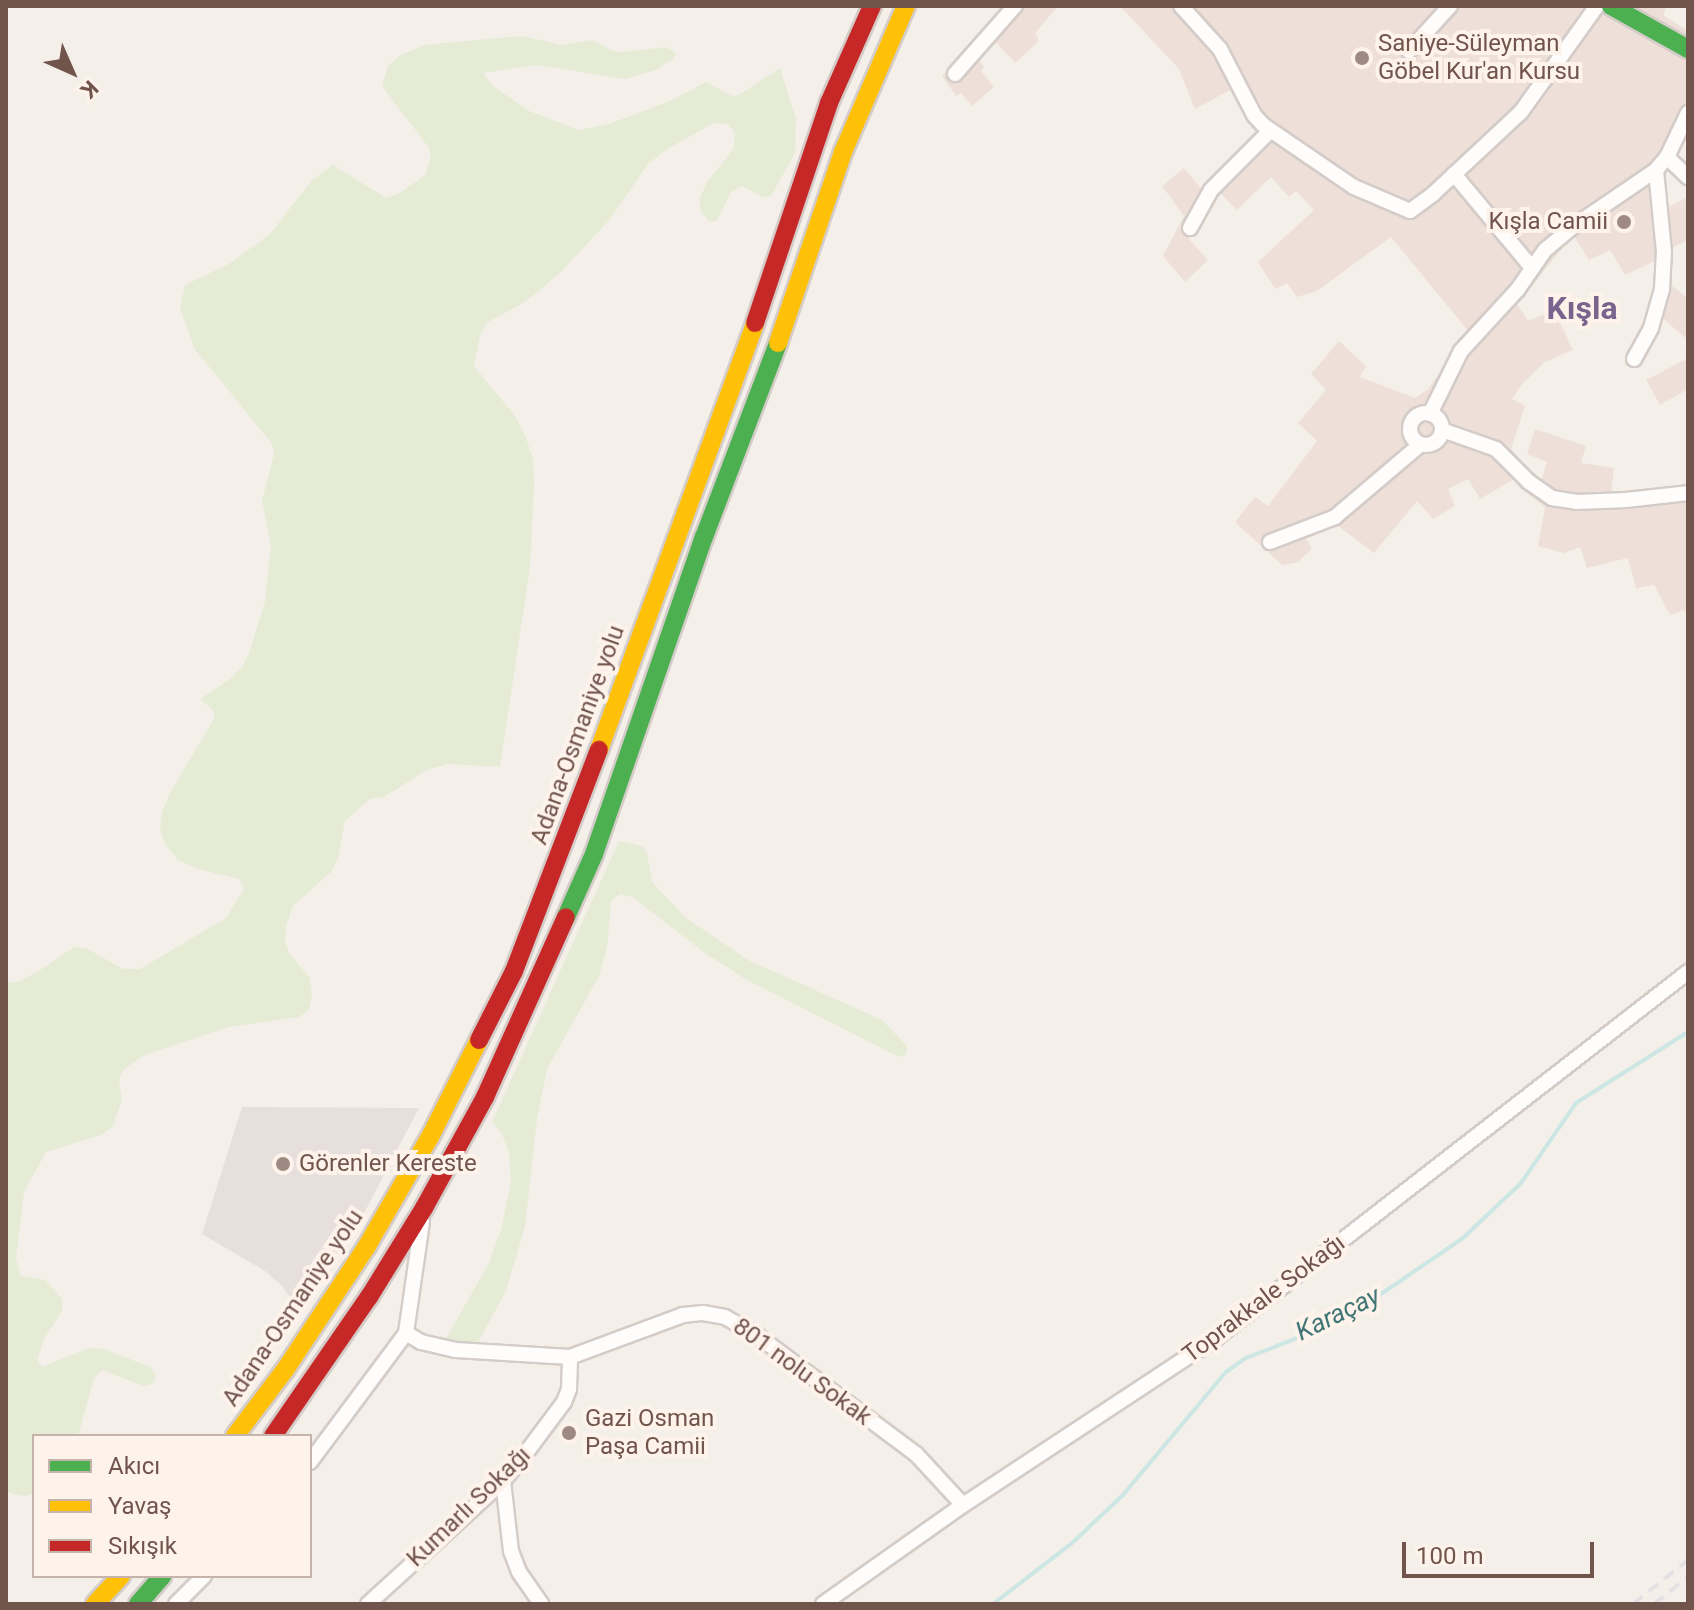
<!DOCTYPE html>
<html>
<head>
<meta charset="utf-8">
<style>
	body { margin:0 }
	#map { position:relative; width:1694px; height:1610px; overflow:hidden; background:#f5efea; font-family:Roboto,sans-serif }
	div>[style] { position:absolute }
	.residential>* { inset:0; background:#eee0d8 }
	.industrial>* { inset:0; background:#e7dfdb }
	.green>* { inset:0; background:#e5ebd5 }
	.stream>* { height:4px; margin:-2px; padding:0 2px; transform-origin:2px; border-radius:2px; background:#cce6e4 }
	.roads { filter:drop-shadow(2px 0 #d4ccc8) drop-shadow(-2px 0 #d4ccc8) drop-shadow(0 2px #d4ccc8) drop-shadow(0 -2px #d4ccc8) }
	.street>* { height:14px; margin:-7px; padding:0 7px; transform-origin:7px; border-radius:7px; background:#fefdfc }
	.street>.ring { margin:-7px; padding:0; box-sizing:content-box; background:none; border:14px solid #fefdfc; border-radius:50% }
	.fast>* { height:18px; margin:-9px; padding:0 9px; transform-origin:9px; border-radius:9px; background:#4caf50 }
	.slow>* { height:18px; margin:-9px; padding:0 9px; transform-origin:9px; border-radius:9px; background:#ffc107 }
	.jam>* { height:18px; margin:-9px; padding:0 9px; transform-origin:9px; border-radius:9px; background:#c62828 }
	.rail>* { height:4px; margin-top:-2px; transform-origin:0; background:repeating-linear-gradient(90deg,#e3e1e4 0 12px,transparent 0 20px) }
	.dots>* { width:22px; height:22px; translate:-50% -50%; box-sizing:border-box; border:4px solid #fef3eb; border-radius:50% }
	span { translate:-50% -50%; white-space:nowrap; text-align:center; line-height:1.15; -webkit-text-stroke:8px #fef3eb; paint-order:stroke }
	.poi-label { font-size:24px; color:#71544c }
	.left { translate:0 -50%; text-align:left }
	.right { translate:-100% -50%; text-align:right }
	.street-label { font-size:24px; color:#71544c }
	.water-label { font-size:26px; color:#417576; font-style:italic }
	.district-label { font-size:32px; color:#79648d; font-weight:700 }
	.frame { position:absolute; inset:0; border:8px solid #71544c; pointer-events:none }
	.legend { position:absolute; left:32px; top:1434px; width:280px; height:144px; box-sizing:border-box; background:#fef3eb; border:2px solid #c6b3ab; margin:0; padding:10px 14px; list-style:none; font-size:24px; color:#71544c }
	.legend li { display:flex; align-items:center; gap:16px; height:40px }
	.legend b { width:40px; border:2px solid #c6b3ab }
	.north { position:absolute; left:32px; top:32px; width:80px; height:80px; -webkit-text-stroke:6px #fef3eb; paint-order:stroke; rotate:135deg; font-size:22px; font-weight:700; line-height:32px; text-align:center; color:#71544c }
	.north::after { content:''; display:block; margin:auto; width:28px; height:36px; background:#71544c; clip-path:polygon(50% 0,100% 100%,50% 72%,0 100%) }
	.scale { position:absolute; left:1402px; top:1542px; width:192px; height:36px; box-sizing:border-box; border:4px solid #71544c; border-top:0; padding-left:10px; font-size:24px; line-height:28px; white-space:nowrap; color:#71544c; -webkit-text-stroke:6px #fef3eb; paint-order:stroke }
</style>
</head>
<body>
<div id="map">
	<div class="residential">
		<i style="clip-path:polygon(1004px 6px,1058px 6px,1035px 33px,1039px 41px,1015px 63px,996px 42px,977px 57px,984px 67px,981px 71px,994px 87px,972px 106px,961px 93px,956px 96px,942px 76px)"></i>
		<i style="clip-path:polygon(1667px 6px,1663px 15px,1688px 31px,1688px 136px,1661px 176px,1667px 208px,1688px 197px,1688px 240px,1672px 248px,1672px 286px,1688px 298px,1688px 340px,1660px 316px,1652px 303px,1655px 261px,1625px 275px,1610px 250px,1589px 260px,1573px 235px,1517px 304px,1528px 321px,1554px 310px,1573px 350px,1545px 362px,1522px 384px,1512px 399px,1525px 406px,1511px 449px,1540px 484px,1547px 462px,1527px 454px,1535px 429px,1586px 446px,1581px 463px,1614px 468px,1611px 495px,1688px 486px,1688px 614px,1684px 610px,1670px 615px,1654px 585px,1636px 588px,1628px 558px,1587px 568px,1580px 547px,1564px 553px,1538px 546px,1545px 507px,1520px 488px,1514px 479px,1480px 499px,1468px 479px,1448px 489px,1455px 506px,1433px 519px,1417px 501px,1374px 553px,1338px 526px,1305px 537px,1312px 549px,1298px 562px,1282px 565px,1235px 522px,1255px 497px,1268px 506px,1317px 441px,1298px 423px,1326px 390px,1311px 374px,1339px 341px,1366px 366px,1360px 377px,1415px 398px,1428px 389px,1469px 332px,1391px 237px,1317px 291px,1297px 297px,1287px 283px,1275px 289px,1258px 262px,1314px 210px,1296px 191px,1289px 197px,1271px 177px,1237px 210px,1220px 193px,1205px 210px,1189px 239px,1208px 260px,1185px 282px,1163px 256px,1184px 216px,1162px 186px,1184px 168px,1203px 191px,1258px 134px,1234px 88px,1195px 109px,1179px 69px,1121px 7px)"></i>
		<i style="clip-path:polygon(1688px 358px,1688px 389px,1660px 405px,1646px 380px)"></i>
	</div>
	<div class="industrial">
		<i style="clip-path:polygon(242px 1107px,419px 1108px,362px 1217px,300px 1311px,282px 1286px,265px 1271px,202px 1234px)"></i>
	</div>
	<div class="green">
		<i style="clip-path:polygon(522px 36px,562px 45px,593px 40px,610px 50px,622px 52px,666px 47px,676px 53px,674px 59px,655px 70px,626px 79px,536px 65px,483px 73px,493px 86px,529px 111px,579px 130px,609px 124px,670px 101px,706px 82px,732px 96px,739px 95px,780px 68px,796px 119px,795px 153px,771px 196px,763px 197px,742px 186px,731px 192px,717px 221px,709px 222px,701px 211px,699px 199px,708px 181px,734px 148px,735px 132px,728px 124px,714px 123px,667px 149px,648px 164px,610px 219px,561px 272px,525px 302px,488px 322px,480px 335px,474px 366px,515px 416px,525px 435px,533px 459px,534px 486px,530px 567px,500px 767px,447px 764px,427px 770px,384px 797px,370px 799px,345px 821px,338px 858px,331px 872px,293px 906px,286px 926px,285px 941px,289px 953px,309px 977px,312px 995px,309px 1009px,299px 1017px,229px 1027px,142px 1056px,123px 1070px,119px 1081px,122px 1099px,113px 1126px,101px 1135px,46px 1152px,24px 1192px,16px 1258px,21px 1276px,45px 1280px,62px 1299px,62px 1311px,44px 1339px,37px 1361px,42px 1367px,89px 1348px,104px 1349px,150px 1367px,156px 1376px,152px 1384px,144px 1386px,102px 1370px,94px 1378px,78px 1436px,34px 1436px,34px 1493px,25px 1496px,13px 1494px,6px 1491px,6px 983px,18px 982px,37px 972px,74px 947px,86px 948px,123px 969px,140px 969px,226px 918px,244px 889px,239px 879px,197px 869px,178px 860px,165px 844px,160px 828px,162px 812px,171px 791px,215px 717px,212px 709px,200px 699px,227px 681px,242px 667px,249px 653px,265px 602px,271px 545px,262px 501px,274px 455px,272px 444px,194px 348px,180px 308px,185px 285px,229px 264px,270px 234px,312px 180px,333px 165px,386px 198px,400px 193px,425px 175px,431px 158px,429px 148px,382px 86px,388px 66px,399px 56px,424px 45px)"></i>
		<i style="clip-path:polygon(619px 841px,642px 846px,647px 853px,652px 882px,685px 917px,748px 960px,882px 1020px,907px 1046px,906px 1054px,899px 1057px,747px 980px,705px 953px,632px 897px,620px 894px,611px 901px,607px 948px,599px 976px,547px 1069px,537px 1118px,525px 1226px,506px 1291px,477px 1344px,445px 1340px,488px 1265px,501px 1230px,511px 1182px,509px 1152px,501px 1132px,492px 1122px)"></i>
	</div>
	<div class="stream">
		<i style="left:993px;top:1604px;width:98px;rotate:-37.6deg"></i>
		<i style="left:1071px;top:1544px;width:71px;rotate:-43.3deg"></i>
		<i style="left:1123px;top:1495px;width:160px;rotate:-50.1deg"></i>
		<i style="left:1226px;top:1372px;width:24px;rotate:-35deg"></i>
		<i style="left:1246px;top:1358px;width:79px;rotate:-21.4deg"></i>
		<i style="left:1320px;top:1329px;width:55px;rotate:-28.4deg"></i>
		<i style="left:1368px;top:1303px;width:115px;rotate:-34.4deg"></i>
		<i style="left:1463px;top:1238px;width:80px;rotate:-43.5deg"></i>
		<i style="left:1521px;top:1183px;width:97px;rotate:-55.5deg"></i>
		<i style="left:1576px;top:1103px;width:133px;rotate:-32.4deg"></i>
	</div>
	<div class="roads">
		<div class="street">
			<i style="left:1181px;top:6px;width:58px;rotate:47.8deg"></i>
			<i style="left:1220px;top:49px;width:74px;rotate:62.7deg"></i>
			<i style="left:1254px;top:115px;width:13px;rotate:48deg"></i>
			<i style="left:1263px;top:125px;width:110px;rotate:34.3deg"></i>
			<i style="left:1354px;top:187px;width:61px;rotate:23.2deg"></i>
			<i style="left:1410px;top:211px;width:29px;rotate:-36deg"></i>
			<i style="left:1433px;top:194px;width:120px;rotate:-43deg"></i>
			<i style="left:1521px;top:112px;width:130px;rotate:-54.4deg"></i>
			<i style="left:1409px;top:51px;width:61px;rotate:-47.7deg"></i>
			<i style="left:955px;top:74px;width:91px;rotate:-48.6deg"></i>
			<i style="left:1667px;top:157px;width:29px;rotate:44deg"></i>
			<i style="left:1454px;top:174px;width:122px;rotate:50.3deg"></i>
			<i style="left:1190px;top:228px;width:43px;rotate:-61.1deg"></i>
			<i style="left:1211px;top:190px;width:83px;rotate:-45deg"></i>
			<i style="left:1634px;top:359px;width:35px;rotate:-61deg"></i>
			<i style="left:1651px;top:328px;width:41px;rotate:-74.2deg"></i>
			<i style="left:1662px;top:289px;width:37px;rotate:-87deg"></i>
			<i style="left:1664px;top:252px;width:82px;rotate:-95.6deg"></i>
			<i class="ring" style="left:1410px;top:413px;width:18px;height:18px"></i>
			<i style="left:1430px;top:414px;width:70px;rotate:-63.8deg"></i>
			<i style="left:1461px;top:351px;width:84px;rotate:-47.4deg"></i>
			<i style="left:1518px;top:289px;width:47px;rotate:-55.3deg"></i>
			<i style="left:1545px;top:250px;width:34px;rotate:-40deg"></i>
			<i style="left:1571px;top:228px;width:103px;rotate:-34.3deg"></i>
			<i style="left:1656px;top:170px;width:17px;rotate:-50deg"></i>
			<i style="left:1667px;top:157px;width:49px;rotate:-64.5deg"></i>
			<i style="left:1442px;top:430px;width:57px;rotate:19.4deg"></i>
			<i style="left:1496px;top:449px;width:47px;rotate:45deg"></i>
			<i style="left:1529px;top:482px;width:28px;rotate:35deg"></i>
			<i style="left:1552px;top:498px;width:25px;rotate:9deg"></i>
			<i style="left:1577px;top:502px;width:49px;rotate:-2.3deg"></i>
			<i style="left:1626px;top:500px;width:62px;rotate:-6.4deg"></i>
			<i style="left:1270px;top:542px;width:70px;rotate:-21deg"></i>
			<i style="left:1335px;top:517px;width:111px;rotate:-40.3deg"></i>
			<i style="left:422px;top:1222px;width:112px;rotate:98.2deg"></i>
			<i style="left:406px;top:1333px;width:17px;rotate:31deg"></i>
			<i style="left:421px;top:1342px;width:36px;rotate:13deg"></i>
			<i style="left:456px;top:1350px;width:114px;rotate:3.5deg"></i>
			<i style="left:570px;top:1357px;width:121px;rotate:-20.4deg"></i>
			<i style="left:683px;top:1315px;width:20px;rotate:-6deg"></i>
			<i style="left:703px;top:1313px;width:22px;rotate:10deg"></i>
			<i style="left:725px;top:1317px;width:38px;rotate:30deg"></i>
			<i style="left:758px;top:1336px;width:197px;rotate:36.8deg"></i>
			<i style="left:916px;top:1454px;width:69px;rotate:47.3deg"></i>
			<i style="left:310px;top:1462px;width:161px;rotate:-53.3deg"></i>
			<i style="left:503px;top:1481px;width:70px;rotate:83.5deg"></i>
			<i style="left:511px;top:1551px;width:22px;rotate:69deg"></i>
			<i style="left:519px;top:1572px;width:39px;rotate:55deg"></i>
			<i style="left:176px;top:1604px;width:40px;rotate:-45deg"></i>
			<i style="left:368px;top:1604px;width:183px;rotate:-42.3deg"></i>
			<i style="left:503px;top:1481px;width:31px;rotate:-50deg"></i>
			<i style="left:523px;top:1457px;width:69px;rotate:-53.3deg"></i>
			<i style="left:564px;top:1402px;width:14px;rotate:-69deg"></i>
			<i style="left:569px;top:1389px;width:32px;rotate:-88deg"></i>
			<i style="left:823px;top:1604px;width:171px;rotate:-35.3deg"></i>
			<i style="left:963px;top:1505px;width:302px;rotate:-33.4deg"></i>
			<i style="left:1215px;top:1339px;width:599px;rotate:-37.81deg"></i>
		</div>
		<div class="fast">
			<i style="left:1611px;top:6px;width:88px;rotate:29.2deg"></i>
			<i style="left:566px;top:917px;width:69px;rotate:-66deg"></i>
			<i style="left:594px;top:854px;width:336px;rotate:-70.9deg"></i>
			<i style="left:704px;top:537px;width:208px;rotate:-69.1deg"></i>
			<i style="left:138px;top:1604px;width:37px;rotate:-49deg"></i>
		</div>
		<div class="slow">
			<i style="left:778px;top:343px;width:202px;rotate:-71.2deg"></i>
			<i style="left:843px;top:152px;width:159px;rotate:-66.7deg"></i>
			<i style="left:599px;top:750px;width:455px;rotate:-69.9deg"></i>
			<i style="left:235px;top:1436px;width:83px;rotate:-52.9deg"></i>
			<i style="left:285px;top:1370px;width:149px;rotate:-56.5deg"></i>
			<i style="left:367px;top:1246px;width:126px;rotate:-60deg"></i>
			<i style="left:430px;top:1137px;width:109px;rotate:-63.2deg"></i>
			<i style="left:95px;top:1604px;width:38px;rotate:-47deg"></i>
		</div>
		<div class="jam">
			<i style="left:755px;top:323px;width:232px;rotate:-71.4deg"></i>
			<i style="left:829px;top:103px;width:106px;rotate:-66.1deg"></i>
			<i style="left:479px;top:1040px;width:77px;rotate:-63.1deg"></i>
			<i style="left:514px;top:971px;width:237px;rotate:-69deg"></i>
			<i style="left:273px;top:1436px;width:169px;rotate:-55.4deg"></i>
			<i style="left:369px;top:1297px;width:105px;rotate:-58.3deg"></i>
			<i style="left:424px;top:1208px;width:127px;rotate:-61.2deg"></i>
			<i style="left:485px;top:1097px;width:197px;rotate:-65.8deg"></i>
		</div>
	</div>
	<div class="rail">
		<i style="left:1633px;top:1604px;width:70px;rotate:-38.7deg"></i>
		<i style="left:1654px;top:1604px;width:43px;rotate:-38.5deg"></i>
	</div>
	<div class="dots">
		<i style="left:1362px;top:58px;background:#9f8a83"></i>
		<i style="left:1624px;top:222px;background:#9f8a83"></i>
		<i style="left:283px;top:1164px;background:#9f8a83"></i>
		<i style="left:569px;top:1433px;background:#9f8a83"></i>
	</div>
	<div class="poi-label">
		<span class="left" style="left:1378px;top:58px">Saniye-Süleyman<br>Göbel Kur'an Kursu</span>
		<span class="right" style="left:1608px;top:222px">Kışla Camii</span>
		<span class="left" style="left:299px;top:1164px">Görenler Kereste</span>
		<span class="left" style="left:585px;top:1433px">Gazi Osman<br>Paşa Camii</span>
	</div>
	<div class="street-label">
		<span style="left:578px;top:735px;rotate:-70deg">Adana-Osmaniye yolu</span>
		<span style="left:1264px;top:1299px;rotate:-37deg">Toprakkale Sokağı</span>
		<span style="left:293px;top:1308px;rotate:-56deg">Adana-Osmaniye yolu</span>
		<span style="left:802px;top:1372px;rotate:36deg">801 nolu Sokak</span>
		<span style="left:469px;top:1507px;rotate:-44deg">Kumarlı Sokağı</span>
	</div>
	<div class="water-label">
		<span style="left:1338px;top:1314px;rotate:-26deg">Karaçay</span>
	</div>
	<div class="district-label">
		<span style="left:1582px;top:308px">Kışla</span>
	</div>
	<div class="frame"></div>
	<ul class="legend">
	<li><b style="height:10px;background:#4caf50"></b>Akıcı</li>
	<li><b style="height:10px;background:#ffc107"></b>Yavaş</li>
	<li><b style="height:10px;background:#c62828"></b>Sıkışık</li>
	</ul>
	<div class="north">K</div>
	<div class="scale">100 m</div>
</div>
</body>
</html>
